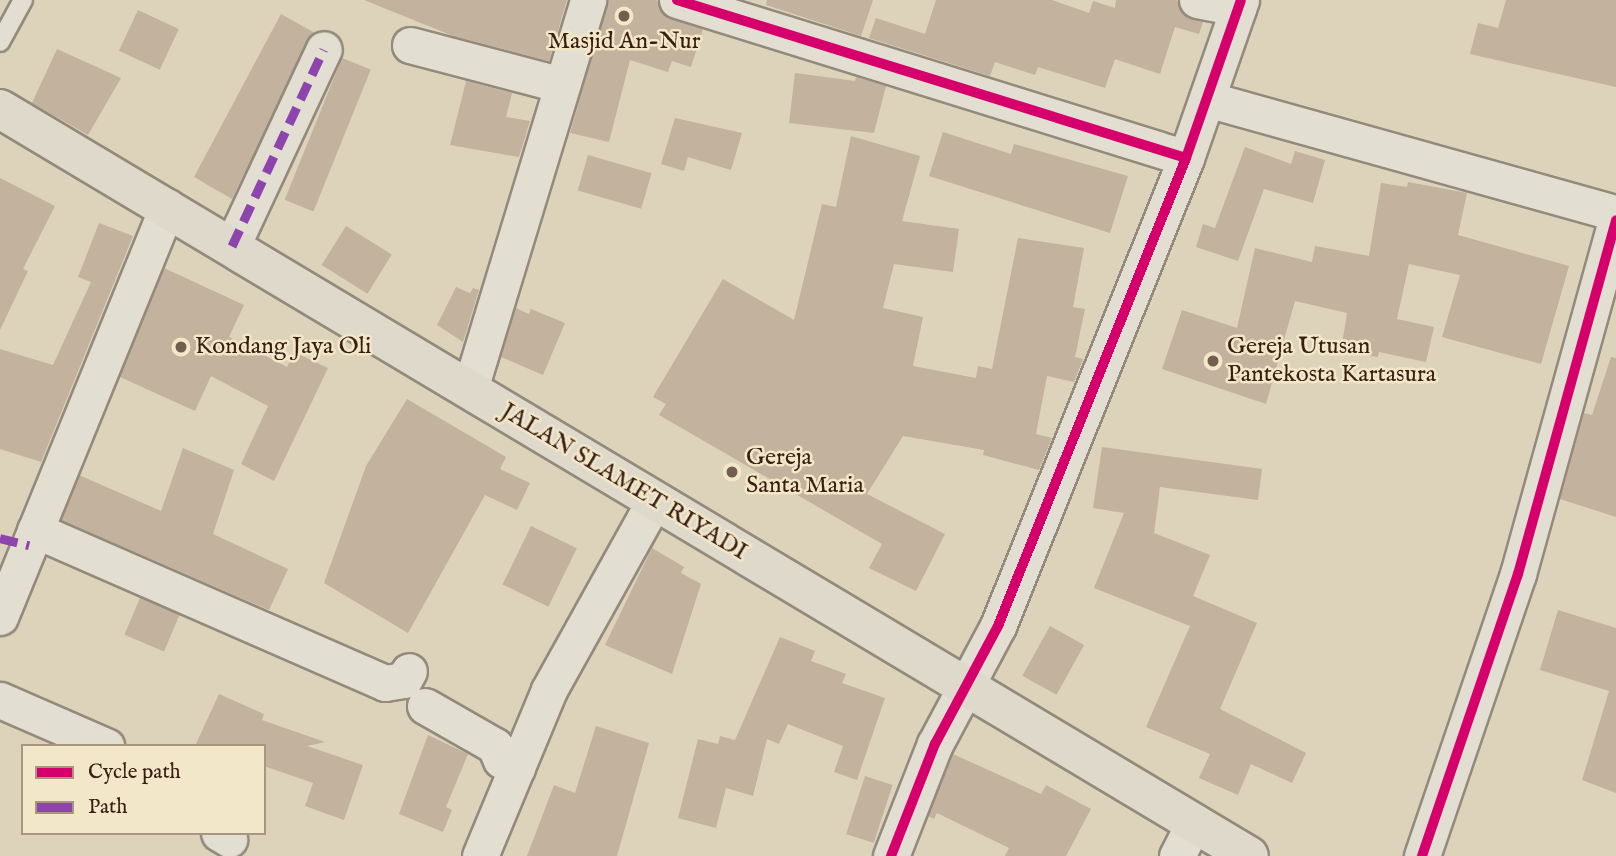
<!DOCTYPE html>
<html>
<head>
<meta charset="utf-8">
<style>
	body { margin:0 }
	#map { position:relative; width:1616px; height:856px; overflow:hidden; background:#dcd3ba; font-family:"IM FELL English",serif }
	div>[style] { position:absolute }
	.building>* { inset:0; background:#c2b29e; transform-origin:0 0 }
	.roads { filter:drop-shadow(2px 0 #938a7b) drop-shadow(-2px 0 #938a7b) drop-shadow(0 2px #938a7b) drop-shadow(0 -2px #938a7b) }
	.lane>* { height:18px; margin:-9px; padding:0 9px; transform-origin:9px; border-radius:9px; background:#e3ded2 }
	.street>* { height:35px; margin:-17.5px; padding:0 17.5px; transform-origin:17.5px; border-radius:17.5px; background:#e3ded2 }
	.primary>* { height:38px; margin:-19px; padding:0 19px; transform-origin:19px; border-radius:19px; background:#ded9ca }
	.quiet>* { height:9px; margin-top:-4.5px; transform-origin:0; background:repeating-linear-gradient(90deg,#8e44ad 0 18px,transparent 0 27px) }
	.cycleway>* { height:10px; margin:-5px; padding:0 5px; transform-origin:5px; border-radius:5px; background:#d6006c }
	.dots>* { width:19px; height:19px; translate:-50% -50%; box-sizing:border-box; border:4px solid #f2e7c8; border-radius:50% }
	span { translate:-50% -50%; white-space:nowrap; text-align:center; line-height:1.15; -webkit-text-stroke:5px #f2e7c8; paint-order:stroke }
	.poi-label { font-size:24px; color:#391e14 }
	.left { translate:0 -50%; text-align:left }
	.street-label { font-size:24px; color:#391e14 }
	.legend { position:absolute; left:21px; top:744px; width:245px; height:91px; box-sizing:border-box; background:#f2e7c8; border:2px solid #a89780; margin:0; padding:9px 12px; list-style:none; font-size:21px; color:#391e14 }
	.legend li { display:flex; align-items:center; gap:14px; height:35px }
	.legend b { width:35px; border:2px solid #a89780 }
</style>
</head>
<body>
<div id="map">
	<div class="building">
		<i style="clip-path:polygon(364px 0,567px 0,549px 61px,453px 36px)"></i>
		<i style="clip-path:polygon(608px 0,657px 0,663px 14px,703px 29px,691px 67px,672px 61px,668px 72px,630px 60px,609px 142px,570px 133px)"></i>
		<i style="clip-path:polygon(767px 0,873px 0,861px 36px,766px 5px)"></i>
		<i style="clip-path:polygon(936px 0,1052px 0,1089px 13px,1093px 1px,1115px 8px,1116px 0,1177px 0,1184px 16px,1203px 22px,1199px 34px,1175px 27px,1160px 74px,1115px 59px,1105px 88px,1038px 67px,1035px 75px,995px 62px,990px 76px,869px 38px,876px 18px,925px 34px)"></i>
		<i style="clip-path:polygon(1506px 0,1616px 0,1616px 87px,1470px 54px,1478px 23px,1498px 28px)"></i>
		<i style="left:138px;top:10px;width:45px;height:45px;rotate:25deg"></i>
		<i style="clip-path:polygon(281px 14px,313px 32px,232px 199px,194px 177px)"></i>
		<i style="clip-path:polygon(57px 49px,121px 78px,88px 135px,32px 103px)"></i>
		<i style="left:342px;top:58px;width:31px;height:153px;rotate:22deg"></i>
		<i style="clip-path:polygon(795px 73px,855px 81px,856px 77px,886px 86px,874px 133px,789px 123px)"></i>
		<i style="clip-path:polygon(466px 81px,512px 93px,506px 117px,530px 121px,519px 157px,450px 145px)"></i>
		<i style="clip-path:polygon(675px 118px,742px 133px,731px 170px,688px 157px,684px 171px,661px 164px)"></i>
		<i style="clip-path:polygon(943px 132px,1011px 154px,1014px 144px,1128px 176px,1110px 233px,929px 176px)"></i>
		<i style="clip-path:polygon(851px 136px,920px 156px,902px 221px,959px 229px,953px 272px,894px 264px,883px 308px,923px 317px,913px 366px,976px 378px,978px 366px,992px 369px,1018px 238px,1084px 248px,1073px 307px,1085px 309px,1075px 357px,1083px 359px,1074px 382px,1047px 376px,1036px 434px,1052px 438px,1039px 470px,983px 455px,984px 450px,903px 436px,867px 494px,945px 534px,916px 591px,869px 568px,882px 544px,659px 415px,666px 404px,653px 397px,723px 279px,794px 320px,822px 204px,836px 207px)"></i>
		<i style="clip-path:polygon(1245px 147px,1291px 164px,1295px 151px,1325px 160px,1313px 203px,1264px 189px,1238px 261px,1196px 247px,1203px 224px,1215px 228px)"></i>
		<i style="left:588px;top:155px;width:66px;height:37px;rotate:16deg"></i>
		<i style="clip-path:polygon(0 178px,55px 206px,23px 269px,28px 271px,0 330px)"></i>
		<i style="clip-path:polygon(1408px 182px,1467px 193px,1458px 235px,1569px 266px,1541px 364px,1442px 337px,1460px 275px,1409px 264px,1397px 319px,1434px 327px,1426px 362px,1379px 352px,1378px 357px,1341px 351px,1347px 313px,1295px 301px,1266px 404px,1162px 369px,1182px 310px,1237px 328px,1255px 248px,1312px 262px,1315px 246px,1369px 256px,1381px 183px,1407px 187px)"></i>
		<i style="clip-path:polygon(99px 223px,133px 236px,41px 462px,0 449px,0 349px,53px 365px,91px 282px,78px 277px)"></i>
		<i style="left:346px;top:226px;width:54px;height:46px;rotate:32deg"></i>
		<i style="clip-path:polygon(164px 268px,244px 305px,229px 337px,287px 367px,294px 352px,328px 368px,274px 481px,241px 464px,268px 406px,211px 376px,195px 411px,120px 377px)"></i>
		<i style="clip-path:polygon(456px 287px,470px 293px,473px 288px,479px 290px,463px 342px,437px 325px)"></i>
		<i style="clip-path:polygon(516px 308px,529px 314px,531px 309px,565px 323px,543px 375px,501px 357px)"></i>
		<i style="clip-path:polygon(1611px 357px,1616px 358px,1616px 517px,1560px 499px,1584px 413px,1592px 415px)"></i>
		<i style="clip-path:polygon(407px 399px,506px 457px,500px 469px,530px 483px,517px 510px,485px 495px,408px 633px,324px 583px,366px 466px)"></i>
		<i style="clip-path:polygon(1102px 447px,1262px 469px,1258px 500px,1160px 487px,1154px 533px,1210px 555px,1193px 596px,1257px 623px,1220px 709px,1306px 753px,1292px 783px,1251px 764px,1238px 795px,1199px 778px,1210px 754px,1146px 727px,1190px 626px,1094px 588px,1124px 513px,1093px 508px)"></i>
		<i style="clip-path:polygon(183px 448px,234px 470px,213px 534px,288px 569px,269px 610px,61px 520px,79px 475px,161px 511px)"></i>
		<i style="left:531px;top:526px;width:51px;height:65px;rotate:26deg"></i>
		<i style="clip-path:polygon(652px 548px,684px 567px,681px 573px,701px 584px,672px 674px,605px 645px)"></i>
		<i style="left:140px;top:598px;width:43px;height:40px;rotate:23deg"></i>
		<i style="clip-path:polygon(1558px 610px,1616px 628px,1616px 793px,1582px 780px,1609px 691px,1540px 670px)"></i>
		<i style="left:1050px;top:626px;width:39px;height:57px;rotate:29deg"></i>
		<i style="clip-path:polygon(780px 637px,815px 651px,811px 661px,846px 674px,842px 683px,885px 698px,857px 780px,834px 772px,843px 746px,788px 724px,779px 744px,767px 739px,753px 796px,726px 788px,716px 828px,678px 818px,698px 739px,718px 744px,720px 736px,735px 740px)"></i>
		<i style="clip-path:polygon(219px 694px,264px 714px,262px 720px,325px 742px,307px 746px,363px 765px,344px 820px,305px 806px,313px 783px,264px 766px,264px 746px,195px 746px)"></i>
		<i style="clip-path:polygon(596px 726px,649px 743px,617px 856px,527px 856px,554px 785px,575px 793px)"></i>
		<i style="clip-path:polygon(428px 735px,468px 754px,446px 807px,452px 810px,443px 832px,399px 814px)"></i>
		<i style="clip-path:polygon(953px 754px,1041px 794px,1046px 785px,1091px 809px,1066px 856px,1005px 856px,1009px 848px,937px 813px,934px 819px,928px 816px)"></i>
		<i style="left:865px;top:776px;width:29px;height:61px;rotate:18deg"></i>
	</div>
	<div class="roads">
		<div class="lane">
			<i style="left:0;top:42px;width:48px;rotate:-61.3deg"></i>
		</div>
		<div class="street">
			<i style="left:677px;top:0;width:533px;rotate:17.24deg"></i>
			<i style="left:1197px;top:0;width:42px;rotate:11deg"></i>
			<i style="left:410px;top:45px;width:157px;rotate:14.7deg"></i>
			<i style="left:1207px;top:99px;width:425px;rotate:15.6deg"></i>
			<i style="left:232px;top:246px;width:217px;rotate:-65deg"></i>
			<i style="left:470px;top:389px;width:407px;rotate:-73.1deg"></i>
			<i style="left:35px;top:530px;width:382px;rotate:23.6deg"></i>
			<i style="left:385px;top:683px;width:19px;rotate:-9deg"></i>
			<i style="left:404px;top:680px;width:10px;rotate:-61deg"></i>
			<i style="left:0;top:617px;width:443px;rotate:-67.8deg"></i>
			<i style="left:0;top:700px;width:116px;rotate:23.5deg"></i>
			<i style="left:425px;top:706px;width:81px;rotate:29.7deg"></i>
			<i style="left:495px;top:746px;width:15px;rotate:67deg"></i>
			<i style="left:501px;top:760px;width:18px;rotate:27deg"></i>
			<i style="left:219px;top:833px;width:12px;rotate:31deg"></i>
			<i style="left:480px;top:856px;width:180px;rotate:-67.4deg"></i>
			<i style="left:549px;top:690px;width:216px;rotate:-60.9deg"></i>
			<i style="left:891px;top:856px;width:120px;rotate:-68.6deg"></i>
			<i style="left:935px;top:744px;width:134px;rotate:-61.9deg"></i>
			<i style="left:998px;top:626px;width:504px;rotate:-68.11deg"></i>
			<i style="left:1186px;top:158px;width:167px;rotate:-70.8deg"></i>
			<i style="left:1177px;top:856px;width:37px;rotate:-63deg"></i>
			<i style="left:1422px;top:856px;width:298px;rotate:-71.2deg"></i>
			<i style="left:1518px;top:574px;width:367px;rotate:-74.5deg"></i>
		</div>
		<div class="primary">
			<i style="left:0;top:109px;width:1455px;rotate:30.88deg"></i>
		</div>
	</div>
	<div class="quiet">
		<i style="left:232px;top:246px;width:217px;rotate:-65deg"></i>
		<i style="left:0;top:538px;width:30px;rotate:14deg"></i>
	</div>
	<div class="cycleway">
		<i style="left:677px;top:0;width:533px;rotate:17.24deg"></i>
		<i style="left:891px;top:856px;width:120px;rotate:-68.6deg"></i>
		<i style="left:935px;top:744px;width:134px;rotate:-61.9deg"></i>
		<i style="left:998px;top:626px;width:504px;rotate:-68.11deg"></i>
		<i style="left:1186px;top:158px;width:167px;rotate:-70.8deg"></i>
		<i style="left:1422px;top:856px;width:298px;rotate:-71.2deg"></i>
		<i style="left:1518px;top:574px;width:367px;rotate:-74.5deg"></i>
	</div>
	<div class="dots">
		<i style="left:624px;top:16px;background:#725d4e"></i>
		<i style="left:181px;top:347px;background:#725d4e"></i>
		<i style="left:1213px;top:361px;background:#725d4e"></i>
		<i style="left:732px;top:472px;background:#725d4e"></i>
	</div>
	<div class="poi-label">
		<span style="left:624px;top:42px">Masjid An-Nur</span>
		<span class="left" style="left:195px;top:347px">Kondang Jaya Oli</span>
		<span class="left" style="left:1227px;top:361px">Gereja Utusan<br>Pantekosta Kartasura</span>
		<span class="left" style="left:746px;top:472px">Gereja<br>Santa Maria</span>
	</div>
	<div class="street-label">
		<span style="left:624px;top:482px;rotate:31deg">JALAN SLAMET RIYADI</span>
	</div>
	<ul class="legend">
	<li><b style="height:9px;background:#d6006c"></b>Cycle path</li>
	<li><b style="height:9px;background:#8e44ad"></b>Path</li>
	</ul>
</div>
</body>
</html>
